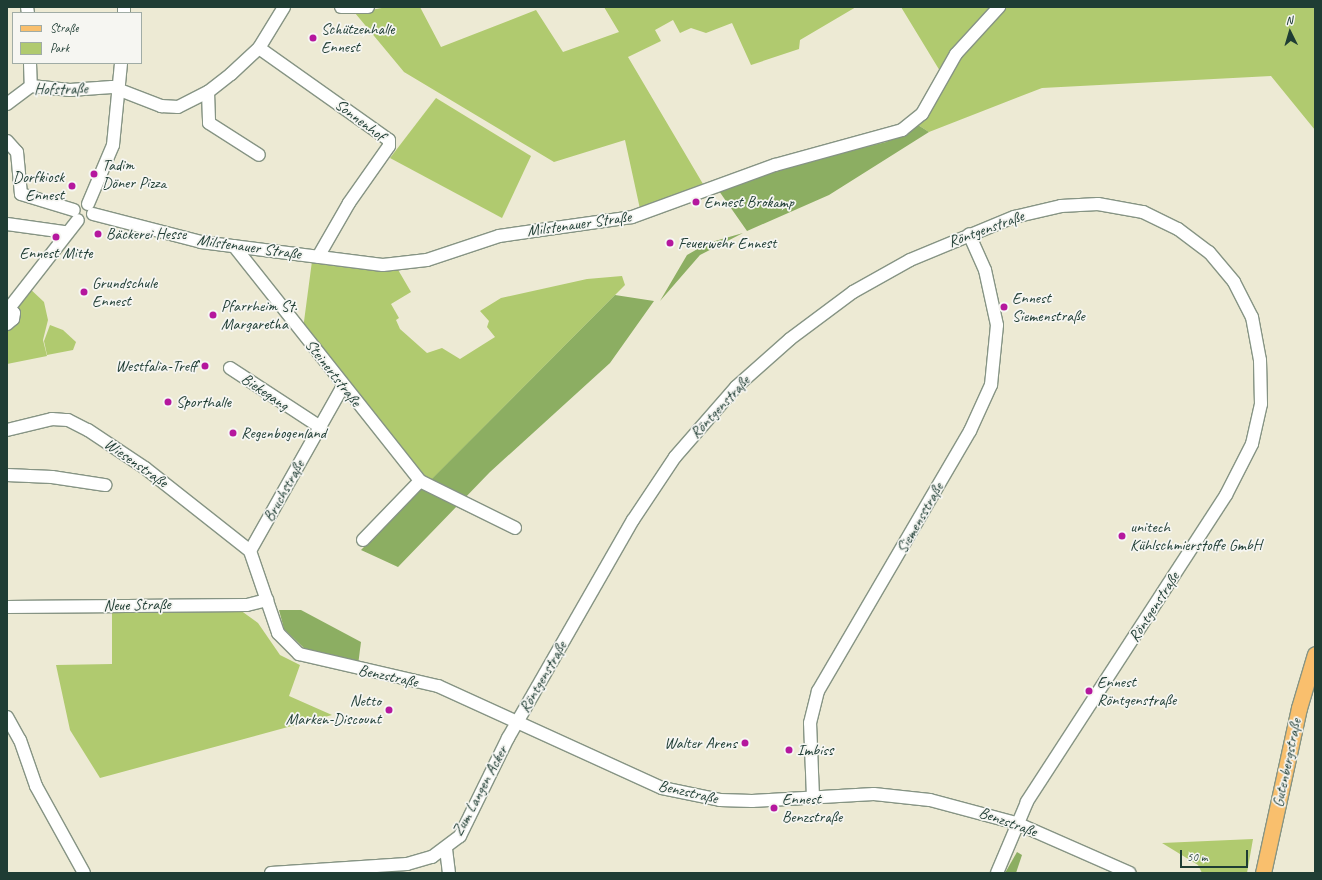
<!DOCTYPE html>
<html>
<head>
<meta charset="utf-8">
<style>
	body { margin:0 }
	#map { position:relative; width:1322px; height:880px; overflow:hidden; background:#edead4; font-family:Caveat,sans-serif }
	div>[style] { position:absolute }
	.green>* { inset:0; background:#b0ca6f }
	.forest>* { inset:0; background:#8cae62 }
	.roads { filter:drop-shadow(1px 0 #869484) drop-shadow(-1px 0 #869484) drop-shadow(0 1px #869484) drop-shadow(0 -1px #869484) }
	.minor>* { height:12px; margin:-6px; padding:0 6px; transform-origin:6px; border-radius:6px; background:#fff }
	.major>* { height:15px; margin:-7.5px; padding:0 7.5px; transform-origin:7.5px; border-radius:7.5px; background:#f9bf6d }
	.dots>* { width:11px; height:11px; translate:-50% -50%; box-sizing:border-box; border:2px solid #f6f6f2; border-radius:50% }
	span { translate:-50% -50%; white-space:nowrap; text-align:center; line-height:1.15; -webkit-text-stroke:3.5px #f6f6f2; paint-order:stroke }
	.poi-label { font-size:16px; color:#1f3d34 }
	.left { translate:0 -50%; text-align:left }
	.right { translate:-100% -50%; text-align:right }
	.street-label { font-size:16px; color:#1f3d34 }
	.frame { position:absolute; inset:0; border:8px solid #1f3d34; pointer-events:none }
	.legend { position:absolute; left:12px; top:12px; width:130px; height:52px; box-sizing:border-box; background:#f6f6f2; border:1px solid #a0aca6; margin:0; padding:5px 7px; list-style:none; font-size:12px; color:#1f3d34 }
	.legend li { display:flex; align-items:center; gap:8px; height:20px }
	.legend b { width:20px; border:1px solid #a0aca6 }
	.north { position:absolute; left:1270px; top:12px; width:40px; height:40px; -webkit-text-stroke:3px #f6f6f2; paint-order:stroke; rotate:355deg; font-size:11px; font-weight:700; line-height:16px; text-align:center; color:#1f3d34 }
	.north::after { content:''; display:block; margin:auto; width:14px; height:18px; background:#1f3d34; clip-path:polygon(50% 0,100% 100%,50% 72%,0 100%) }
	.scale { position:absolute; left:1180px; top:850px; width:68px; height:18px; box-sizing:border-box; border:2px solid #1f3d34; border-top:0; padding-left:5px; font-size:12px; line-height:14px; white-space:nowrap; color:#1f3d34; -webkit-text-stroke:3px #f6f6f2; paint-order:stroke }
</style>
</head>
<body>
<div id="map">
	<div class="green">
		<i style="clip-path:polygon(387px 7px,420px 7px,441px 47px,536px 10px,563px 52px,619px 32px,604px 7px,856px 7px,800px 40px,799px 49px,751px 65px,732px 23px,706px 33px,691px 28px,680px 33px,673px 20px,655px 30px,661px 41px,628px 57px,703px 184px,640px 209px,625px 140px,554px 162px,404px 72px,355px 13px)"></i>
		<i style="clip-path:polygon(901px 7px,1315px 7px,1315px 130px,1271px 76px,1042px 88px,929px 132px,918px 125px,929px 115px,928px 105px,943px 76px)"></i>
		<i style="clip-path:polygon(436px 98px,531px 156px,502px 218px,390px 158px)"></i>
		<i style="clip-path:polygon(312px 261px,397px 268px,411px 292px,391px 304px,399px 318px,396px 320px,400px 329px,427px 353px,442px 348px,460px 359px,495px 337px,487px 327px,489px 321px,480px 311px,501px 298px,587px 279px,622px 276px,625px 285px,429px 482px,303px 329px)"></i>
		<i style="clip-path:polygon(27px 286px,44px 302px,48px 320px,43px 340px,47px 356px,7px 364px,7px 332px,18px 318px,18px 304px)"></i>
		<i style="clip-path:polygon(50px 325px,63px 330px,76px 342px,73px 350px,47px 355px,44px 341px)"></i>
		<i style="clip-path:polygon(112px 609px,240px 610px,258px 623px,280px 655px,300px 665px,289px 696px,332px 715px,100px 778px,70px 730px,56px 665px,112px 664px)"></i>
		<i style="clip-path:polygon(1253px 839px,1247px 873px,1202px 873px,1198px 865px,1162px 843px)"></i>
	</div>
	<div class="forest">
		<i style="clip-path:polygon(918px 125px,929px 132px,829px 195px,747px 231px,719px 191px,769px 171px,886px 142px)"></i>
		<i style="clip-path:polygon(743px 233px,700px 255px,660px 301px,687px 255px,708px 243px)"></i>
		<i style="clip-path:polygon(615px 295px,654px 301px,610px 363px,490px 472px,398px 567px,361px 550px)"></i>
		<i style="clip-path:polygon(279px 610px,301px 610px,361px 642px,358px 665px,306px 650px,284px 629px)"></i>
		<i style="clip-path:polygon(1017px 852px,1022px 855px,1016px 873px,1005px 873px)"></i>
	</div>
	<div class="roads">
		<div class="minor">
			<i style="left:27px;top:7px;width:6px;rotate:81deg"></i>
			<i style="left:341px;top:7px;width:27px"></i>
			<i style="left:124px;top:13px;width:6px;rotate:-90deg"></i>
			<i style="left:259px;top:48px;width:159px;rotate:35.3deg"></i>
			<i style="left:389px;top:140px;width:6px;rotate:90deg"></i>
			<i style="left:389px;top:146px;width:70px;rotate:125.1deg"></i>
			<i style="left:349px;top:203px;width:62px;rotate:119.9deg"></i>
			<i style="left:30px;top:63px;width:23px;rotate:88deg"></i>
			<i style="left:208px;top:92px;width:31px;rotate:88deg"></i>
			<i style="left:209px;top:123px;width:59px;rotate:32.6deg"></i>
			<i style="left:7px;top:104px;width:30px;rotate:-37deg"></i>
			<i style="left:31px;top:86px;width:39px;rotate:6deg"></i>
			<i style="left:70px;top:90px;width:42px;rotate:-4.1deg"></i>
			<i style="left:112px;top:87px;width:53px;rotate:21.2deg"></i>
			<i style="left:161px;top:106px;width:17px;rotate:3deg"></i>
			<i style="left:178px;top:107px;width:34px;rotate:-27deg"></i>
			<i style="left:208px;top:92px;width:29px;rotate:-38deg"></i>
			<i style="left:231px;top:74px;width:38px;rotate:-43deg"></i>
			<i style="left:259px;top:48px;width:48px;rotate:-58.6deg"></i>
			<i style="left:7px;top:141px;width:15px;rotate:48deg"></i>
			<i style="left:17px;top:152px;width:42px;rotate:84.6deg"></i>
			<i style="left:21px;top:194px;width:55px;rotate:16.8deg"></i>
			<i style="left:88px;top:204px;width:64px;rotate:-67deg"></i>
			<i style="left:113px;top:145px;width:82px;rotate:-84.4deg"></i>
			<i style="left:93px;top:214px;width:112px;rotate:14.5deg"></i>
			<i style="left:201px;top:242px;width:183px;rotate:7.2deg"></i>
			<i style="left:383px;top:265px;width:44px;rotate:-6.5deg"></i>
			<i style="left:427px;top:260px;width:76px;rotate:-18.4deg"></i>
			<i style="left:499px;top:236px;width:134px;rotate:-8.1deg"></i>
			<i style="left:632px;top:217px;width:152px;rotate:-20deg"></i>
			<i style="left:775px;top:165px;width:132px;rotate:-15.4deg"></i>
			<i style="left:902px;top:130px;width:26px;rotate:-39deg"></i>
			<i style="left:922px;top:114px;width:69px;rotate:-60.5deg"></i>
			<i style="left:956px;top:54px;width:64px;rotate:-47.5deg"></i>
			<i style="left:7px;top:224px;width:59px;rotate:7.9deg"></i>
			<i style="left:234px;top:246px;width:300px;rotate:51.6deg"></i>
			<i style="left:420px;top:481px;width:106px;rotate:26.3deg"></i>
			<i style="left:7px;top:307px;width:9px;rotate:41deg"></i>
			<i style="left:14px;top:313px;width:6px;rotate:99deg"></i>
			<i style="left:13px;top:319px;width:8px;rotate:140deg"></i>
			<i style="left:10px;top:307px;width:110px;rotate:-52deg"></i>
			<i style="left:230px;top:368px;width:108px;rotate:33.2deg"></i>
			<i style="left:343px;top:386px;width:189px;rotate:119.4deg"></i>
			<i style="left:250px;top:551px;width:87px;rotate:71.1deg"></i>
			<i style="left:278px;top:633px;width:30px;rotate:45deg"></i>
			<i style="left:299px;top:654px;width:143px;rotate:13deg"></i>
			<i style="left:438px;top:686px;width:246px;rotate:24.5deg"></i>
			<i style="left:662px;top:788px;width:59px;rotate:11.7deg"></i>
			<i style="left:720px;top:800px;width:32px;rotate:2deg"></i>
			<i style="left:752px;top:801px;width:122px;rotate:-3.3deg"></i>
			<i style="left:874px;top:794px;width:56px;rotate:6.1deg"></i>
			<i style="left:930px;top:800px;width:89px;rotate:15deg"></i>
			<i style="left:1016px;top:823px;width:124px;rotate:23.7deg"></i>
			<i style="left:7px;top:430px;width:46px;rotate:-13.7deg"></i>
			<i style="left:52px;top:419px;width:16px;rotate:4deg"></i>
			<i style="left:68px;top:420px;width:22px;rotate:27deg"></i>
			<i style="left:88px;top:430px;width:69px;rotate:33.7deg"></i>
			<i style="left:145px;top:468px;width:134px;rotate:38.3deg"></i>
			<i style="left:7px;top:475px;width:45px;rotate:2.5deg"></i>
			<i style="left:52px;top:477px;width:54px;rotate:8.6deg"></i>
			<i style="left:363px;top:540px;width:82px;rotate:-46deg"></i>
			<i style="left:7px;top:607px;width:240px;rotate:-0.5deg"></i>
			<i style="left:247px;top:605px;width:21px;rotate:-14deg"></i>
			<i style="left:7px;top:717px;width:26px;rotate:61deg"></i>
			<i style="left:20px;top:740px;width:49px;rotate:70.8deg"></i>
			<i style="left:36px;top:786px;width:99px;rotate:61.1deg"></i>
			<i style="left:813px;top:797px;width:74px;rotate:-92.3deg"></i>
			<i style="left:810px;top:723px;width:33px;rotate:-76deg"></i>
			<i style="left:818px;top:691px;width:301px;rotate:-59.7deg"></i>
			<i style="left:970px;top:431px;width:51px;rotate:-65.5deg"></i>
			<i style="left:991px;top:385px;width:60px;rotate:-84.3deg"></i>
			<i style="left:997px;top:325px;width:56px;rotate:-102.3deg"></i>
			<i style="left:985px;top:270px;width:39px;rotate:-114deg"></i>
			<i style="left:446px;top:849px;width:24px;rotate:83deg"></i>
			<i style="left:271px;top:873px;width:136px;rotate:-3.8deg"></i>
			<i style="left:407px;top:864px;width:26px;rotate:-16deg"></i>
			<i style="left:432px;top:857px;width:35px;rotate:-37deg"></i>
			<i style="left:460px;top:836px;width:109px;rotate:-63.9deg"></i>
			<i style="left:508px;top:738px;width:251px;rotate:-60.2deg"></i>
			<i style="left:633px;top:520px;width:76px;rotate:-56.3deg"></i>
			<i style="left:675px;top:457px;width:93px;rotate:-48.9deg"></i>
			<i style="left:736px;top:387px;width:72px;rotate:-41.6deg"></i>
			<i style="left:790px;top:339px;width:79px;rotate:-36.7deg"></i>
			<i style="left:853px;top:292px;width:65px;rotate:-29.3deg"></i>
			<i style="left:910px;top:260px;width:113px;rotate:-22.5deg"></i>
			<i style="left:1014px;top:217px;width:48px;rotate:-13.2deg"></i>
			<i style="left:1061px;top:206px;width:37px;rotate:-3deg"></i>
			<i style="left:1098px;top:204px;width:46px;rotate:10.1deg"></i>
			<i style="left:1143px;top:212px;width:39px;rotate:26deg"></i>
			<i style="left:1178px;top:229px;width:39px;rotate:37deg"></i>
			<i style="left:1209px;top:252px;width:39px;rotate:50deg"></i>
			<i style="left:1234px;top:282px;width:39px;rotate:63deg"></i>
			<i style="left:1252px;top:317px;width:44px;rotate:79.5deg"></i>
			<i style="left:1260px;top:360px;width:44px;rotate:88.7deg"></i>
			<i style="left:1261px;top:404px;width:41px;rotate:102.7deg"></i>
			<i style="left:1252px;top:444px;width:57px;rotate:117deg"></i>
			<i style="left:1226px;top:495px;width:366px;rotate:123deg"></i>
			<i style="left:1027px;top:802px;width:77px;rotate:112.9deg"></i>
		</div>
		<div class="major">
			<i style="left:1263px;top:873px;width:169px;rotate:-77.7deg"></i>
			<i style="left:1299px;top:708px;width:56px;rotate:-73.5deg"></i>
		</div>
	</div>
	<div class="dots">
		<i style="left:313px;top:38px;background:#b5179e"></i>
		<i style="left:94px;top:174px;background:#b5179e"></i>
		<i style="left:72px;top:186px;background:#b5179e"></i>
		<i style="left:696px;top:202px;background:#b5179e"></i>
		<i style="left:98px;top:234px;background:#b5179e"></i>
		<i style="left:56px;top:237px;background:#b5179e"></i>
		<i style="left:670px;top:243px;background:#b5179e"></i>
		<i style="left:84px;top:292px;background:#b5179e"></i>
		<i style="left:1004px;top:307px;background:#b5179e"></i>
		<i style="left:213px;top:315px;background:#b5179e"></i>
		<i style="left:205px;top:366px;background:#b5179e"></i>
		<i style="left:168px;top:402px;background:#b5179e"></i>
		<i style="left:233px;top:433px;background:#b5179e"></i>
		<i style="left:1122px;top:536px;background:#b5179e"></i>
		<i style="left:1089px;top:691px;background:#b5179e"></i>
		<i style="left:389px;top:710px;background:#b5179e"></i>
		<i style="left:745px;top:743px;background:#b5179e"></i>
		<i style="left:789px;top:750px;background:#b5179e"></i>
		<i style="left:774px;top:808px;background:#b5179e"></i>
	</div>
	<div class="poi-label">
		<span class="left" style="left:321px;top:38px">Schützenhalle<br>Ennest</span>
		<span class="left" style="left:102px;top:174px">Tadim<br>Döner Pizza</span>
		<span class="right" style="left:64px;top:186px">Dorfkiosk<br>Ennest</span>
		<span class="left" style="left:704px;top:202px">Ennest Brokamp</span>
		<span class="left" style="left:106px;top:234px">Bäckerei Hesse</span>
		<span class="left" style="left:678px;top:243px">Feuerwehr Ennest</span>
		<span style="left:56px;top:253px">Ennest Mitte</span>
		<span class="left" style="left:92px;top:292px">Grundschule<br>Ennest</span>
		<span class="left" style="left:1012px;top:307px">Ennest<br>Siemenstraße</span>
		<span class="left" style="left:221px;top:315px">Pfarrheim St.<br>Margaretha</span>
		<span class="right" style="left:197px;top:366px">Westfalia-Treff</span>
		<span class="left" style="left:176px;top:402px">Sporthalle</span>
		<span class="left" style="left:241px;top:433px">Regenbogenland</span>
		<span class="left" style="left:1130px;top:536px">unitech<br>Kühlschmierstoffe GmbH</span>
		<span class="left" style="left:1097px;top:691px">Ennest<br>Röntgenstraße</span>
		<span class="right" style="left:381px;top:710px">Netto<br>Marken-Discount</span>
		<span class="right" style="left:737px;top:743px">Walter Arens</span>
		<span class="left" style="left:797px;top:750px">Imbiss</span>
		<span class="left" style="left:782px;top:808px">Ennest<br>Benzstraße</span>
	</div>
	<div class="street-label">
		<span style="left:61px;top:89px;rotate:-1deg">Hofstraße</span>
		<span style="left:360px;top:120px;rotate:37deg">Sonnenhof</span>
		<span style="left:579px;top:224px;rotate:-8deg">Milstenauer Straße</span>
		<span style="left:986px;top:229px;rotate:-20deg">Röntgenstraße</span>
		<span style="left:249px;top:247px;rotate:8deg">Milstenauer Straße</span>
		<span style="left:333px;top:373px;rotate:52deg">Steinertstraße</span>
		<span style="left:265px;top:392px;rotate:34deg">Biekegang</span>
		<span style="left:720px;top:407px;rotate:-47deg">Röntgenstraße</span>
		<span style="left:136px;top:463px;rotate:35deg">Wiesenstraße</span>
		<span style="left:284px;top:491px;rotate:-61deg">Bruchstraße</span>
		<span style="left:920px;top:518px;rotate:-60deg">Siemensstraße</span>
		<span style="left:137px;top:605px;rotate:-1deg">Neue Straße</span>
		<span style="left:1154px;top:607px;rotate:-57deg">Röntgenstraße</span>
		<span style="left:388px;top:676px;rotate:12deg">Benzstraße</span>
		<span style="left:543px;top:677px;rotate:-60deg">Röntgenstraße</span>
		<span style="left:1287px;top:763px;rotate:-78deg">Gutenbergstraße</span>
		<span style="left:480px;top:791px;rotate:-62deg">Zum Langen Acker</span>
		<span style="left:688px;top:792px;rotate:13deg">Benzstraße</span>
		<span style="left:1008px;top:822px;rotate:20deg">Benzstraße</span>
	</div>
	<div class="frame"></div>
	<ul class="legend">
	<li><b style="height:5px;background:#f9bf6d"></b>Straße</li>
	<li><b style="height:11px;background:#b0ca6f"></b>Park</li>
	</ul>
	<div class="north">N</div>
	<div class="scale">50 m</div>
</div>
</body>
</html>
